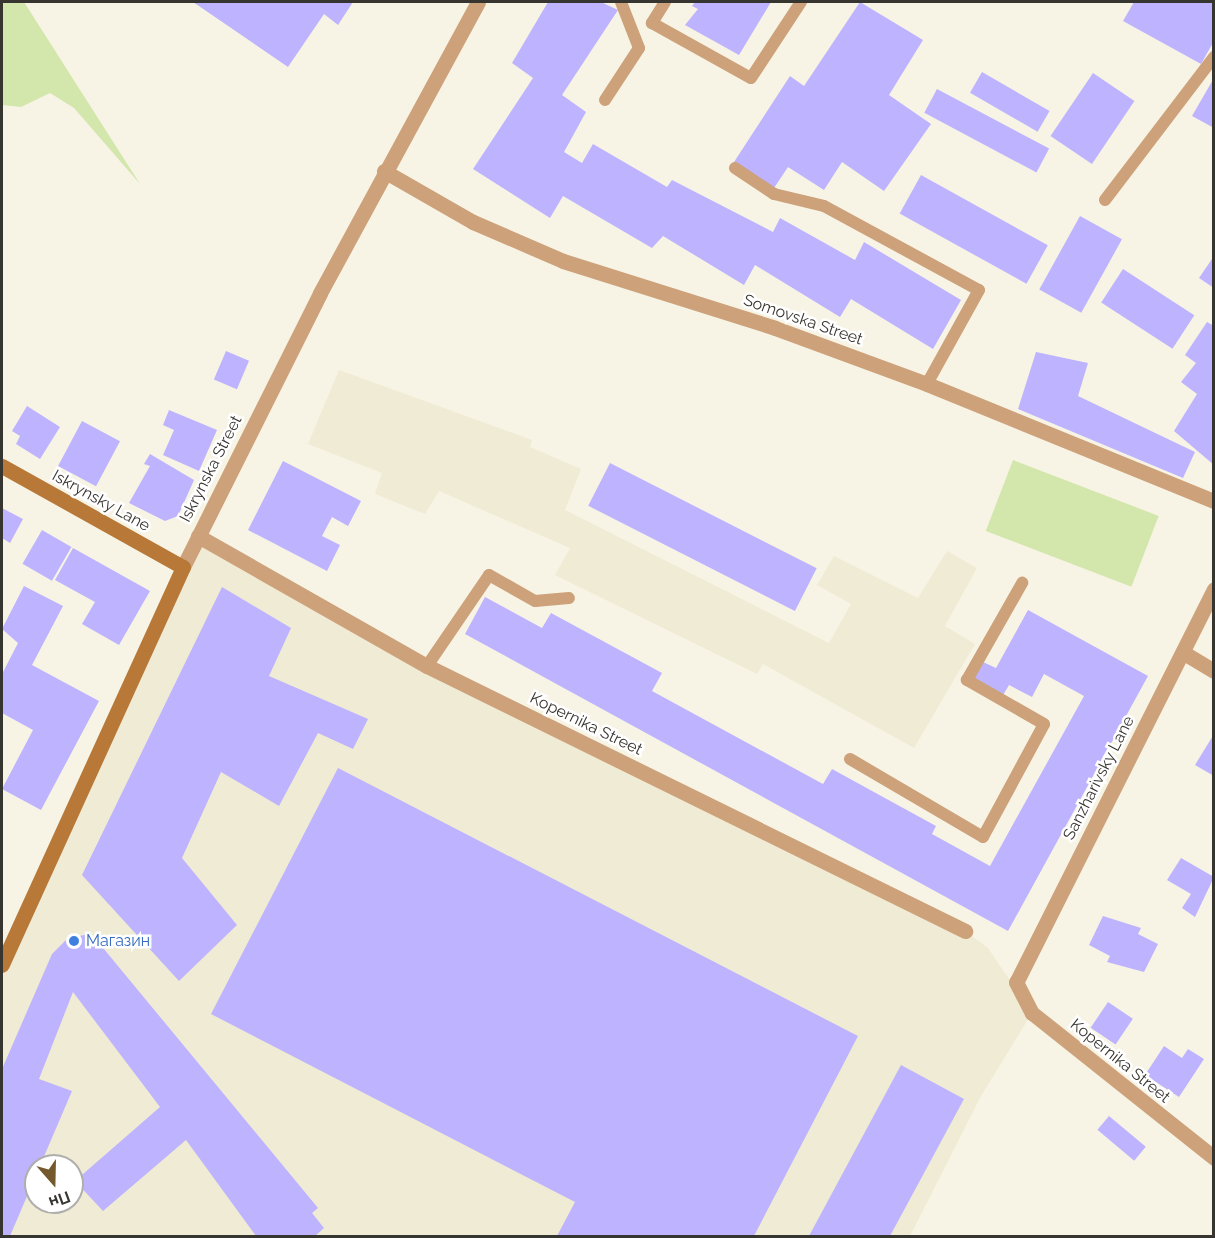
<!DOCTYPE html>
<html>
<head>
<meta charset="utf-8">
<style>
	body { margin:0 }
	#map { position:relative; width:1215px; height:1238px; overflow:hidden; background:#f7f4e5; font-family:Raleway,sans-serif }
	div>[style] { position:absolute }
	.built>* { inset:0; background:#f0ebd4 }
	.green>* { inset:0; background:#d3e6ab; transform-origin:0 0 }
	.building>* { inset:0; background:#beb3fe; transform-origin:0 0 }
	.lane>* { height:12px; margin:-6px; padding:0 6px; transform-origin:6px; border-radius:6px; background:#cda17a }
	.street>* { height:15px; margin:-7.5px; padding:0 7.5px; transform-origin:7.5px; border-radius:7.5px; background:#cda17a }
	.secondary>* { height:15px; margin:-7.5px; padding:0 7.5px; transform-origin:7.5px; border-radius:7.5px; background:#b77838 }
	.dots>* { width:16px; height:16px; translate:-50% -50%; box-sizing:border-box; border:3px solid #fff; border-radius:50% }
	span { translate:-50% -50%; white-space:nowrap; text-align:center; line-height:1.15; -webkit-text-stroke:5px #fff; paint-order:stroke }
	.street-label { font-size:16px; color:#373530 }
	.shop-label { font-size:16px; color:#366cbe }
	.left { translate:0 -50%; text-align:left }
	.frame { position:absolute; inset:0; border:3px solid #373530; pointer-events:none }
	.north { position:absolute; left:24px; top:1154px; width:60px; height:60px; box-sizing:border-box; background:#fff; border:2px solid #afaeac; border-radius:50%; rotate:160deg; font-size:16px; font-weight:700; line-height:24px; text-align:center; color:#373530 }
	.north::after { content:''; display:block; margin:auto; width:21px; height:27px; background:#73592b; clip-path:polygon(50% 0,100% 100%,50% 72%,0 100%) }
</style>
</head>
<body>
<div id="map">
	<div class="built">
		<i style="clip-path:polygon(339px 370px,532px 440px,530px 447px,581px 469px,565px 510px,829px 643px,851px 604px,817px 585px,834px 556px,918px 598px,947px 551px,977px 568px,945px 626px,975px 644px,914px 748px,763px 664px,757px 674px,555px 575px,570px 548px,439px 491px,425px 514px,375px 494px,382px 473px,308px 444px)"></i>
		<i style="clip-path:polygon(evenodd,198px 536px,427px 666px,965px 931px,988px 948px,1032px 1013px,981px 1096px,910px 1236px,2px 1236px,2px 966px,198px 536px,36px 1166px,72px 1166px,72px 1202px,36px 1202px,36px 1166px)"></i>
	</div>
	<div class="green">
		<i style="clip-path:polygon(2px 2px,24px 2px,140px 184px,74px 108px,50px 93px,21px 107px,2px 105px)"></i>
		<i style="left:1013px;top:460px;width:156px;height:76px;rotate:21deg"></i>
	</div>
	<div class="building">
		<i style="clip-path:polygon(193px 2px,353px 2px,338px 25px,324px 14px,288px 67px)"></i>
		<i style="clip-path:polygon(548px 2px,601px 2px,618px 10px,562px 95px,586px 112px,564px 152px,582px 163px,593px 144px,667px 187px,672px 180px,773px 232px,780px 218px,855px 260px,864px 242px,961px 300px,933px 349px,851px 299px,840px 317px,755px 265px,744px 285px,663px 236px,652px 248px,563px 196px,550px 218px,473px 169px,533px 78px,512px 63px)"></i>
		<i style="clip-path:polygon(695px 2px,771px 2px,739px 55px,685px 25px,698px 9px,692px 6px)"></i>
		<i style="clip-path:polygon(860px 2px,923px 40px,889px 95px,931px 124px,884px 191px,842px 162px,824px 190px,788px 167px,774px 188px,734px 162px,790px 76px,804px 86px)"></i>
		<i style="clip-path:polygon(1134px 2px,1214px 2px,1214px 41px,1201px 64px,1123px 21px)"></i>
		<i style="left:982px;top:72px;width:78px;height:24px;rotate:30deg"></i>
		<i style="left:1093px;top:73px;width:50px;height:76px;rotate:34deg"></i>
		<i style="clip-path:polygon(1214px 78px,1214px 128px,1192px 116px)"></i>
		<i style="left:937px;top:89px;width:127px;height:27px;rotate:28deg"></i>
		<i style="left:921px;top:175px;width:145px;height:44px;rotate:29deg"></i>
		<i style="left:1080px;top:216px;width:48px;height:84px;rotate:29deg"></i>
		<i style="clip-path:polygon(1214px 256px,1214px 288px,1199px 278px)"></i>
		<i style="left:1123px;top:269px;width:85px;height:40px;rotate:33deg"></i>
		<i style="clip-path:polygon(1207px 322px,1214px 326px,1214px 465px,1174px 431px,1197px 394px,1181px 382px,1196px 363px,1185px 355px)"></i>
		<i style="left:226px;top:351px;width:25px;height:31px;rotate:23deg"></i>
		<i style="clip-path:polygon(1036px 352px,1088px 363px,1078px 396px,1195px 452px,1183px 478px,1018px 409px)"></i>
		<i style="clip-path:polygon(27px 406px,60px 427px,40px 459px,16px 444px,20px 436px,12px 431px)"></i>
		<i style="clip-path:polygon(169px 410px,217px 430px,199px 471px,163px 455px,174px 430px,163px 425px)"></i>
		<i style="left:82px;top:421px;width:43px;height:51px;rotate:28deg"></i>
		<i style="clip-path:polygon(150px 454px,194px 480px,178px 516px,165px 521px,129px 503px,150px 466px,144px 464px)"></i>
		<i style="clip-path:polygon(283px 461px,361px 501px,348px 526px,332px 517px,322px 536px,340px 545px,327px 571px,248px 530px)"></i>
		<i style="left:610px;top:463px;width:232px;height:48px;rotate:27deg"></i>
		<i style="clip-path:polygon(2px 508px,23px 519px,10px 543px,2px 538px)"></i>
		<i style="left:42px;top:530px;width:34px;height:39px;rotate:30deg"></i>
		<i style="clip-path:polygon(73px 548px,150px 591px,119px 645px,82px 624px,95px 602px,55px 580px)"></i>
		<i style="clip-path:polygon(24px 586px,63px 606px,32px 665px,99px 701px,41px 810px,2px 789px,33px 730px,2px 713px,2px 674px,18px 643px,2px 629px)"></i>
		<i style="clip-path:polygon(222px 587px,291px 628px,269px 676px,368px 719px,353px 749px,318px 733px,279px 806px,221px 772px,182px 858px,237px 925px,179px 981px,82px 875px)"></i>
		<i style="clip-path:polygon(485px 597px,542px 628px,551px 613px,662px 673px,652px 691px,823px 784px,832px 769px,936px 826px,932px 834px,990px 866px,1084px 696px,1044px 674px,1032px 697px,1009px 685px,1002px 697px,972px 681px,983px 662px,996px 668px,1028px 610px,1148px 676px,1008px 931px,465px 634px)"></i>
		<i style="clip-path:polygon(1214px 734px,1214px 776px,1195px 765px)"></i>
		<i style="clip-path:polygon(338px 768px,858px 1036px,754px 1236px,557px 1236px,575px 1202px,211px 1014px)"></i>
		<i style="clip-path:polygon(1181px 858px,1214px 877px,1195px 917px,1182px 908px,1191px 894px,1167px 880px)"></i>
		<i style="clip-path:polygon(1103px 916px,1141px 928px,1138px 934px,1158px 944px,1144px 972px,1107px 962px,1110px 956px,1089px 945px)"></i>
		<i style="clip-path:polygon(84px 935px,94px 937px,318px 1208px,312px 1213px,324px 1228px,315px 1236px,256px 1236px,186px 1140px,103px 1211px,75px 1181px,160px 1107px,73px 992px,39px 1079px,72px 1091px,10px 1236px,2px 1236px,2px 1069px,52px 954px,67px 939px)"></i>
		<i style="left:1108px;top:1002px;width:30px;height:31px;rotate:34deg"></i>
		<i style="clip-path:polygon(1164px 1046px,1182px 1058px,1188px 1049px,1204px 1059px,1179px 1097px,1145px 1075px)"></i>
		<i style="clip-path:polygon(901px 1065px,964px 1099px,890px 1236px,809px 1236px)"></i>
		<i style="left:1109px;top:1116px;width:48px;height:18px;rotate:40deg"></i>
	</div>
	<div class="lane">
		<i style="left:665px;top:2px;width:25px;rotate:122deg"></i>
		<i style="left:652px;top:23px;width:113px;rotate:29.1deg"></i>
		<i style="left:751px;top:78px;width:91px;rotate:-56.7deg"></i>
		<i style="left:605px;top:100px;width:62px;rotate:-56.8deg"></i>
		<i style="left:639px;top:48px;width:49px;rotate:-111.4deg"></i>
		<i style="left:735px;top:168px;width:47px;rotate:33.7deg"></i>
		<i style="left:774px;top:194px;width:51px;rotate:13.5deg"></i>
		<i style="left:824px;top:206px;width:176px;rotate:28.5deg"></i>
		<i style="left:979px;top:290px;width:107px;rotate:119deg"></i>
		<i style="left:1105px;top:200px;width:180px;rotate:-52.7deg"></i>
		<i style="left:427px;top:666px;width:110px;rotate:-55.7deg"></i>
		<i style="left:489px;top:575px;width:53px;rotate:29.5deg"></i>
		<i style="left:535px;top:601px;width:34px;rotate:-5deg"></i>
		<i style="left:850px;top:759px;width:154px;rotate:30.4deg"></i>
		<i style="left:983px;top:837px;width:128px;rotate:-61.6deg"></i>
		<i style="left:1044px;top:724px;width:89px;rotate:-150.3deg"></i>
		<i style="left:967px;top:680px;width:112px;rotate:-60.4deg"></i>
	</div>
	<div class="street">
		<i style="left:384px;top:171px;width:103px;rotate:29.8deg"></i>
		<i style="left:473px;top:222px;width:98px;rotate:23.4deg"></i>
		<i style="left:563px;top:261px;width:222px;rotate:17.5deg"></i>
		<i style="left:775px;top:328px;width:162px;rotate:20.2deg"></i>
		<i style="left:927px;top:384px;width:310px;rotate:22.2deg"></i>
		<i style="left:198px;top:536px;width:263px;rotate:29.6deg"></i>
		<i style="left:427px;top:666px;width:600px;rotate:26.22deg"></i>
		<i style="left:183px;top:567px;width:306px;rotate:-63.4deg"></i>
		<i style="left:320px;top:293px;width:331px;rotate:-61.5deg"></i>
		<i style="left:1214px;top:589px;width:440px;rotate:116.7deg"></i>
		<i style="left:1016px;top:982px;width:35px;rotate:63deg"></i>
		<i style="left:1032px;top:1013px;width:233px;rotate:38.5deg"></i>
		<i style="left:1184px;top:653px;width:35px;rotate:31deg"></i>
	</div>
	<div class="secondary">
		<i style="left:2px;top:466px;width:207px;rotate:29.2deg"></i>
		<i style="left:183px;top:567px;width:437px;rotate:114.5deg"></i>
	</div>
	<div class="dots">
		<i style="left:74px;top:941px;background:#3f7fe0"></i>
	</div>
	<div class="street-label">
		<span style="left:803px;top:320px;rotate:19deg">Somovska Street</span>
		<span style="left:211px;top:469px;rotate:-63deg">Iskrynska Street</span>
		<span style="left:101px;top:501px;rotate:29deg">Iskrynsky Lane</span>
		<span style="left:586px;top:724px;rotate:26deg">Kopernika Street</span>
		<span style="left:1099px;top:778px;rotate:-63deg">Sanzharivsky Lane</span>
		<span style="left:1120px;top:1061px;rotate:39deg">Kopernika Street</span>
	</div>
	<div class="shop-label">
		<span class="left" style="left:86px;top:941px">Магазин</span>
	</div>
	<div class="frame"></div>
	<div class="north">Пн</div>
</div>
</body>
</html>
